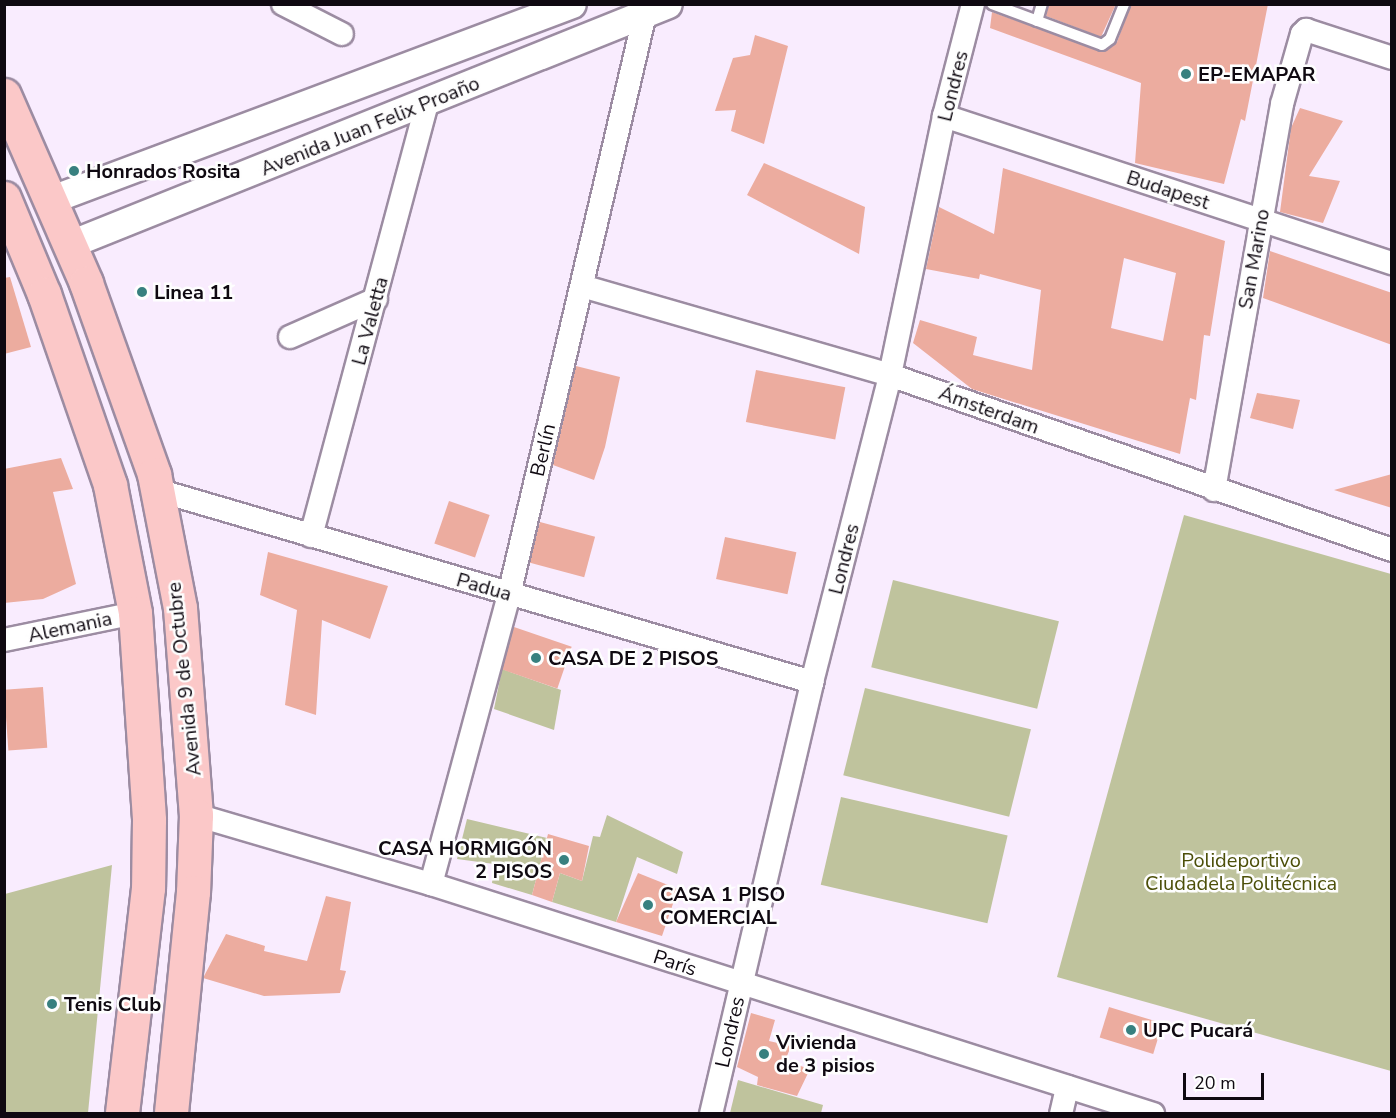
<!DOCTYPE html>
<html>
<head>
<meta charset="utf-8">
<style>
	body { margin:0 }
	#map { position:relative; width:1396px; height:1118px; overflow:hidden; background:#f9ecfe; font-family:"Nunito Sans",sans-serif }
	div>[style] { position:absolute }
	.green>* { inset:0; background:#bfc39d; transform-origin:0 0 }
	.building>* { inset:0; background:#ecac9f; transform-origin:0 0 }
	.roads { filter:drop-shadow(2px 0 #9c8ca2) drop-shadow(-2px 0 #9c8ca2) drop-shadow(0 2px #9c8ca2) drop-shadow(0 -2px #9c8ca2) }
	.service>* { height:10px; margin:-5px; padding:0 5px; transform-origin:5px; border-radius:5px; background:#fff }
	.minor>* { height:22px; margin:-11px; padding:0 11px; transform-origin:11px; border-radius:11px; background:#fff }
	.tertiary>* { height:27px; margin:-13.5px; padding:0 13.5px; transform-origin:13.5px; border-radius:13.5px; background:#fff }
	.primary>* { height:33px; margin:-16.5px; padding:0 16.5px; transform-origin:16.5px; border-radius:16.5px; background:#fbc8c8 }
	.dots>* { width:16px; height:16px; translate:-50% -50%; box-sizing:border-box; border:3px solid #fefefe; border-radius:50% }
	span { translate:-50% -50%; white-space:nowrap; text-align:center; line-height:1.15; -webkit-text-stroke:5px #fefefe; paint-order:stroke }
	.poi-label { font-size:20px; color:#0f0911; font-weight:700 }
	.left { translate:0 -50%; text-align:left }
	.right { translate:-100% -50%; text-align:right }
	.street-label { font-size:20px; color:#0f0911 }
	.park-label { font-size:20px; color:#4c4f09 }
	.frame { position:absolute; inset:0; border:6px solid #0f0911; pointer-events:none }
	.scale { position:absolute; left:1183px; top:1073px; width:81px; height:27px; box-sizing:border-box; border:3px solid #0f0911; border-top:0; padding-left:8px; font-size:18px; line-height:21px; white-space:nowrap; color:#0f0911; -webkit-text-stroke:4px #fefefe; paint-order:stroke }
</style>
</head>
<body>
<div id="map">
	<div class="green">
		<i style="clip-path:polygon(1184px 515px,1391px 574px,1391px 1071px,1057px 977px)"></i>
		<i style="left:893px;top:580px;width:171px;height:90px;rotate:14deg"></i>
		<i style="clip-path:polygon(502px 669px,561px 690px,554px 730px,494px 709px)"></i>
		<i style="left:865px;top:688px;width:171px;height:90px;rotate:14deg"></i>
		<i style="left:841px;top:797px;width:171px;height:90px;rotate:13deg"></i>
		<i style="clip-path:polygon(607px 815px,683px 852px,677px 874px,637px 857px,616px 922px,552px 902px,560px 873px,582px 881px,593px 836px,600px 837px)"></i>
		<i style="clip-path:polygon(467px 819px,547px 838px,532px 895px,492px 883px,494px 864px,457px 859px)"></i>
		<i style="clip-path:polygon(112px 865px,88px 1113px,5px 1113px,5px 894px)"></i>
		<i style="clip-path:polygon(738px 1080px,823px 1105px,821px 1113px,730px 1113px)"></i>
	</div>
	<div class="building">
		<i style="clip-path:polygon(1049px 4px,1116px 4px,1101px 37px,1046px 16px)"></i>
		<i style="clip-path:polygon(1131px 4px,1268px 4px,1245px 121px,1241px 119px,1224px 184px,1135px 163px,1141px 83px,990px 28px,992px 12px,1104px 52px,1117px 42px)"></i>
		<i style="clip-path:polygon(755px 35px,788px 46px,764px 144px,731px 131px,736px 110px,715px 111px,733px 58px,750px 55px)"></i>
		<i style="clip-path:polygon(1300px 108px,1343px 121px,1309px 176px,1340px 181px,1323px 223px,1280px 212px,1291px 128px)"></i>
		<i style="clip-path:polygon(764px 163px,865px 207px,859px 254px,747px 195px)"></i>
		<i style="clip-path:polygon(evenodd,1003px 168px,1225px 241px,1210px 336px,1204px 335px,1196px 400px,1190px 398px,1180px 454px,972px 389px,913px 343px,920px 320px,977px 337px,973px 355px,1032px 370px,1041px 290px,980px 274px,979px 279px,926px 269px,939px 207px,994px 234px,1003px 168px,1124px 258px,1176px 273px,1163px 341px,1111px 328px,1124px 258px)"></i>
		<i style="clip-path:polygon(1270px 251px,1392px 293px,1392px 345px,1263px 298px)"></i>
		<i style="clip-path:polygon(10px 277px,31px 347px,4px 354px,4px 278px)"></i>
		<i style="clip-path:polygon(576px 366px,620px 377px,605px 447px,594px 480px,553px 465px)"></i>
		<i style="left:756px;top:370px;width:91px;height:53px;rotate:11deg"></i>
		<i style="clip-path:polygon(1257px 393px,1300px 400px,1293px 429px,1250px 418px)"></i>
		<i style="clip-path:polygon(61px 458px,73px 489px,53px 492px,76px 584px,43px 599px,4px 603px,4px 469px)"></i>
		<i style="clip-path:polygon(1392px 474px,1392px 508px,1334px 490px)"></i>
		<i style="left:449px;top:501px;width:43px;height:45px;rotate:19deg"></i>
		<i style="left:540px;top:522px;width:57px;height:42px;rotate:15deg"></i>
		<i style="left:725px;top:537px;width:73px;height:43px;rotate:12deg"></i>
		<i style="clip-path:polygon(268px 552px,388px 586px,370px 639px,322px 620px,316px 715px,285px 705px,297px 610px,260px 595px)"></i>
		<i style="left:514px;top:627px;width:61px;height:44px;rotate:19deg"></i>
		<i style="left:43px;top:687px;width:61px;height:39px;rotate:86deg"></i>
		<i style="clip-path:polygon(548px 834px,589px 846px,582px 881px,560px 873px,552px 902px,532px 895px)"></i>
		<i style="clip-path:polygon(638px 873px,678px 889px,662px 936px,616px 922px)"></i>
		<i style="clip-path:polygon(326px 896px,351px 902px,340px 970px,346px 971px,340px 993px,264px 996px,203px 978px,226px 934px,265px 946px,264px 951px,307px 961px)"></i>
		<i style="left:1109px;top:1007px;width:56px;height:32px;rotate:17deg"></i>
		<i style="clip-path:polygon(751px 1013px,775px 1020px,769px 1041px,791px 1046px,785px 1061px,810px 1069px,797px 1096px,757px 1085px,758px 1077px,737px 1067px)"></i>
	</div>
	<div class="roads">
		<div class="service">
			<i style="left:992px;top:4px;width:117px;rotate:20.4deg"></i>
			<i style="left:1102px;top:45px;width:10px;rotate:-37deg"></i>
			<i style="left:1110px;top:39px;width:38px;rotate:-68deg"></i>
			<i style="left:1037px;top:21px;width:18px;rotate:-74deg"></i>
		</div>
		<div class="minor">
			<i style="left:283px;top:4px;width:66px;rotate:27deg"></i>
			<i style="left:944px;top:116px;width:472px;rotate:18.2deg"></i>
			<i style="left:582px;top:286px;width:321px;rotate:16.1deg"></i>
			<i style="left:890px;top:375px;width:532px;rotate:19.22deg"></i>
			<i style="left:290px;top:337px;width:94px;rotate:-23.8deg"></i>
			<i style="left:157px;top:490px;width:683px;rotate:16.34deg"></i>
			<i style="left:1214px;top:490px;width:392px;rotate:-80deg"></i>
			<i style="left:1282px;top:104px;width:73px;rotate:-74.1deg"></i>
			<i style="left:1302px;top:34px;width:6px;rotate:-45deg"></i>
			<i style="left:1306px;top:30px;width:90px;rotate:18deg"></i>
			<i style="left:311px;top:536px;width:447px;rotate:-75deg"></i>
			<i style="left:4px;top:640px;width:134px;rotate:-11.6deg"></i>
			<i style="left:196px;top:815px;width:245px;rotate:16.4deg"></i>
			<i style="left:431px;top:884px;width:758px;rotate:17.67deg"></i>
			<i style="left:431px;top:884px;width:299px;rotate:-74.9deg"></i>
			<i style="left:509px;top:595px;width:597px;rotate:-76.83deg"></i>
			<i style="left:711px;top:1114px;width:444px;rotate:-76.8deg"></i>
			<i style="left:812px;top:682px;width:317px;rotate:-75.7deg"></i>
			<i style="left:890px;top:375px;width:265px;rotate:-78.2deg"></i>
			<i style="left:944px;top:116px;width:116px;rotate:-75.5deg"></i>
			<i style="left:1061px;top:1114px;width:28px;rotate:-77deg"></i>
		</div>
		<div class="tertiary">
			<i style="left:52px;top:199px;width:555px;rotate:-20.56deg"></i>
			<i style="left:70px;top:244px;width:644px;rotate:-21.87deg"></i>
		</div>
		<div class="primary">
			<i style="left:4px;top:95px;width:205px;rotate:66.4deg"></i>
			<i style="left:86px;top:283px;width:203px;rotate:70.4deg"></i>
			<i style="left:154px;top:474px;width:136px;rotate:79deg"></i>
			<i style="left:180px;top:608px;width:208px;rotate:85.6deg"></i>
			<i style="left:196px;top:815px;width:77px;rotate:92.2deg"></i>
			<i style="left:193px;top:892px;width:223px;rotate:95.7deg"></i>
			<i style="left:4px;top:198px;width:104px;rotate:67.4deg"></i>
			<i style="left:44px;top:294px;width:202px;rotate:70.9deg"></i>
			<i style="left:110px;top:485px;width:130px;rotate:78.9deg"></i>
			<i style="left:135px;top:613px;width:207px;rotate:86.1deg"></i>
			<i style="left:149px;top:820px;width:68px;rotate:90.8deg"></i>
			<i style="left:148px;top:888px;width:227px;rotate:96.6deg"></i>
		</div>
	</div>
	<div class="dots">
		<i style="left:1186px;top:74px;background:#38807f"></i>
		<i style="left:74px;top:171px;background:#38807f"></i>
		<i style="left:142px;top:292px;background:#38807f"></i>
		<i style="left:536px;top:658px;background:#38807f"></i>
		<i style="left:564px;top:860px;background:#38807f"></i>
		<i style="left:648px;top:905px;background:#38807f"></i>
		<i style="left:52px;top:1004px;background:#38807f"></i>
		<i style="left:1131px;top:1030px;background:#38807f"></i>
		<i style="left:764px;top:1054px;background:#38807f"></i>
	</div>
	<div class="poi-label">
		<span class="left" style="left:1198px;top:74px">EP-EMAPAR</span>
		<span class="left" style="left:86px;top:171px">Honrados Rosita</span>
		<span class="left" style="left:154px;top:292px">Linea 11</span>
		<span class="left" style="left:548px;top:658px">CASA DE 2 PISOS</span>
		<span class="right" style="left:552px;top:860px">CASA HORMIGÓN<br>2 PISOS</span>
		<span class="left" style="left:660px;top:906px">CASA 1 PISO<br>COMERCIAL</span>
		<span class="left" style="left:64px;top:1004px">Tenis Club</span>
		<span class="left" style="left:1143px;top:1030px">UPC Pucará</span>
		<span class="left" style="left:776px;top:1054px">Vivienda<br>de 3 pisios</span>
	</div>
	<div class="street-label">
		<span style="left:953px;top:86px;rotate:-76deg">Londres</span>
		<span style="left:370px;top:126px;rotate:-22deg">Avenida Juan Felix Proaño</span>
		<span style="left:1168px;top:190px;rotate:18deg">Budapest</span>
		<span style="left:1254px;top:259px;rotate:-80deg">San Marino</span>
		<span style="left:370px;top:321px;rotate:-75deg">La Valetta</span>
		<span style="left:989px;top:410px;rotate:20deg">Ámsterdam</span>
		<span style="left:543px;top:450px;rotate:-77deg">Berlín</span>
		<span style="left:844px;top:559px;rotate:-76deg">Londres</span>
		<span style="left:484px;top:587px;rotate:16deg">Padua</span>
		<span style="left:70px;top:627px;rotate:-12deg">Alemania</span>
		<span style="left:184px;top:679px;rotate:-96deg">Avenida 9 de Octubre</span>
		<span style="left:675px;top:963px;rotate:18deg">París</span>
		<span style="left:730px;top:1032px;rotate:-77deg">Londres</span>
	</div>
	<div class="park-label">
		<span style="left:1241px;top:872px">Polideportivo<br>Ciudadela Politécnica</span>
	</div>
	<div class="frame"></div>
	<div class="scale">20 m</div>
</div>
</body>
</html>
